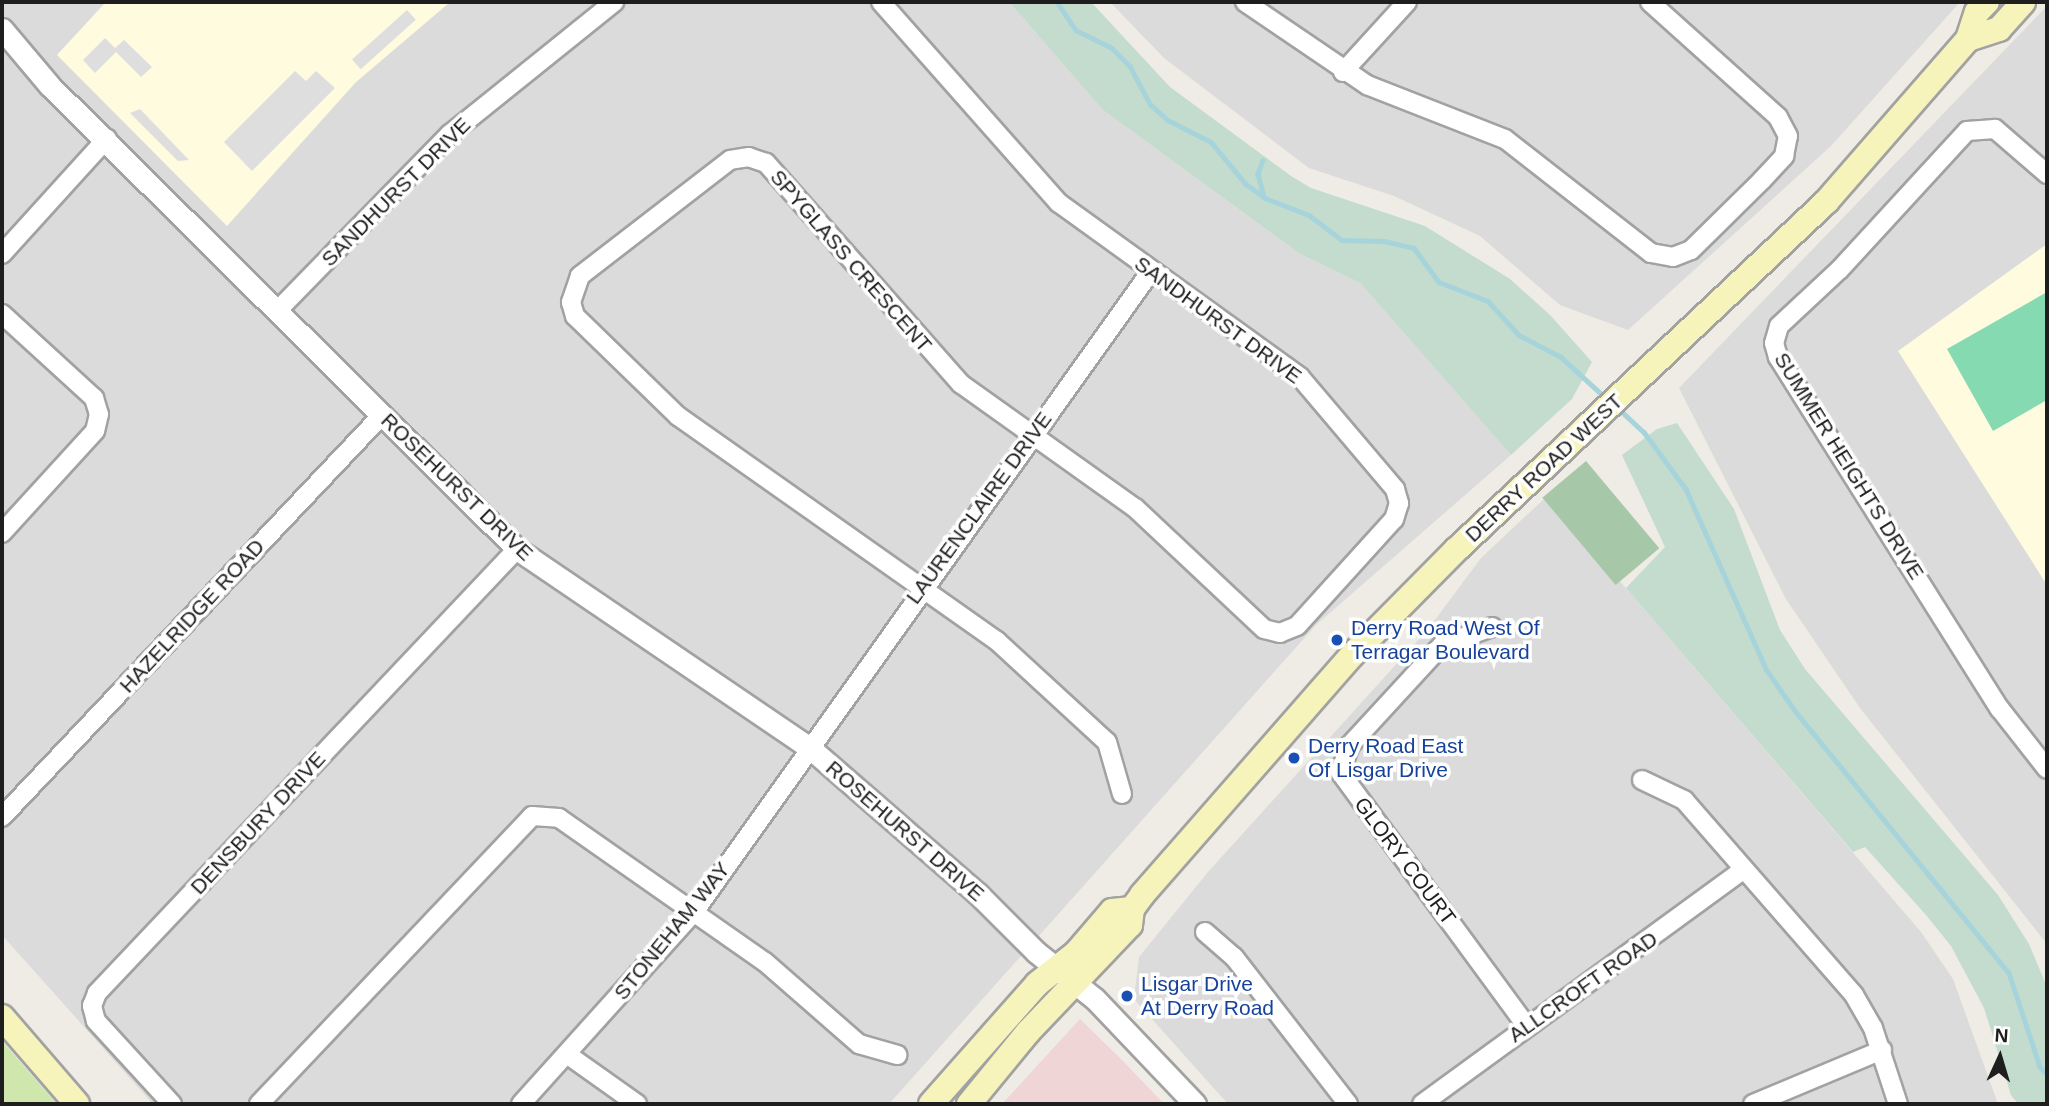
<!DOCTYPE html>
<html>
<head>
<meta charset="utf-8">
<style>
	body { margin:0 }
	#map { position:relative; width:2049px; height:1106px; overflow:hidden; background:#efebe5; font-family:Helvetica,sans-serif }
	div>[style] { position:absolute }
	.residential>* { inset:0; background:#dcdbdb }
	.commercial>* { inset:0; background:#efd5d6 }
	.education>* { inset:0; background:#fefbdf }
	.grass>* { inset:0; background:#cfe7ad }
	.wetland>* { inset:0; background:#c3dcce }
	.cemetery>* { inset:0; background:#a7c7a9; transform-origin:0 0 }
	.pitch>* { inset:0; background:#86dab2 }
	.parking>* { inset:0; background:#dedede; transform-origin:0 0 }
	.stream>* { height:4.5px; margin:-2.25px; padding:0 2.25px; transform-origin:2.25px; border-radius:2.25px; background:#a7d4db }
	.roads { filter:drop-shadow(2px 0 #a2a2a2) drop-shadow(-2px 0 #a2a2a2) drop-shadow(0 2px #a2a2a2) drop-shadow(0 -2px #a2a2a2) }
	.minor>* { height:18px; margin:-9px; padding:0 9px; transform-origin:9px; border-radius:9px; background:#fff }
	.tertiary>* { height:21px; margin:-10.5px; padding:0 10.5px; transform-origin:10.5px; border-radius:10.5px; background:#fff }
	.secondary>* { height:24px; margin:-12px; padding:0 12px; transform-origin:12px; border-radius:12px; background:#f7f4bb }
	.dots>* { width:19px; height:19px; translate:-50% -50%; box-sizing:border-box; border:4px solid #fff; border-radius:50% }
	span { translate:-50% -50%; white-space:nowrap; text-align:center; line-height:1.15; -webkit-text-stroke:7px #fff; paint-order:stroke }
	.street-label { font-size:21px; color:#1e1e1e }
	.transit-label { font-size:21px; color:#164399 }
	.left { translate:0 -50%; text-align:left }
	.frame { position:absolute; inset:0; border:4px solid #1e1e1e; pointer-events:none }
	.north { position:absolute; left:1965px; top:1022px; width:70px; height:70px; -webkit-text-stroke:5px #fff; paint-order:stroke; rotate:4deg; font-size:19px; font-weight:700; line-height:28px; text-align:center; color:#1e1e1e }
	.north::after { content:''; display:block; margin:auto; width:24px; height:32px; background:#1e1e1e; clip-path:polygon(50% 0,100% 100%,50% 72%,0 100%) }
</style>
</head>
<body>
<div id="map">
	<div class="residential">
		<i style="clip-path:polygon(2px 2px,106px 2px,58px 54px,356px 82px,450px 2px,1009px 2px,1103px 110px,1300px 254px,1360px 283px,1511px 455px,1316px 625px,889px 1104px,153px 1104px,2px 935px)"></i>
		<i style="clip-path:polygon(1110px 2px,1960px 2px,1831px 146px,1628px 330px,1560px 305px,1480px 236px,1394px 196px,1309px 168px,1164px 58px)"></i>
		<i style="clip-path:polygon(2047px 6px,2047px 944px,1860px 708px,1786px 599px,1679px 388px)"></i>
		<i style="clip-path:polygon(1544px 499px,1626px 588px,1921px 932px,1953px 979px,1998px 1104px,1228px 1104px,1134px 999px,1139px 957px,1208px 872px,1429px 628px,1481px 558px)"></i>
	</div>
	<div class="commercial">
		<i style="clip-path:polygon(1080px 1019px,1124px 1062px,1164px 1104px,1002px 1104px)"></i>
	</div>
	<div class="education">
		<i style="clip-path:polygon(106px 2px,450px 2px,356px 82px,227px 226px,57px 55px)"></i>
		<i style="clip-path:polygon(2047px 244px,2047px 585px,1898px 351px)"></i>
	</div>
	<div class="grass">
		<i style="clip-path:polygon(2px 1041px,57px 1104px,2px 1104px)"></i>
	</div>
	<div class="wetland">
		<i style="clip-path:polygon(1009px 2px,1091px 2px,1170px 87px,1291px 176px,1311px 188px,1425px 226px,1510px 279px,1550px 315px,1592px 362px,1572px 399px,1511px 455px,1360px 283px,1300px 254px,1103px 110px)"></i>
		<i style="clip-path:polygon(1677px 423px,1734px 509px,1780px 630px,1805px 669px,1998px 895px,2029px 944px,2047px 987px,2047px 1104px,2018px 1104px,2011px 1095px,1984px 1008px,1951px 946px,1926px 915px,1865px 847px,1853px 852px,1626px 588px,1665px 547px,1622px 455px,1657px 429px)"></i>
	</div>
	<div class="cemetery">
		<i style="left:1586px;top:461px;width:114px;height:57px;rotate:50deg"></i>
	</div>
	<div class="pitch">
		<i style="clip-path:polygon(2047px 292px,2047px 400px,1993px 431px,1947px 349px)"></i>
	</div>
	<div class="parking">
		<i style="left:407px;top:10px;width:13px;height:74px;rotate:48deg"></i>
		<i style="clip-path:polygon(105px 38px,115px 48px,124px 40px,152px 67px,141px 77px,116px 52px,95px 73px,83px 60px)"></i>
		<i style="clip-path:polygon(295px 71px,306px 81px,316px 71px,335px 88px,252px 171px,224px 142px)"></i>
		<i style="clip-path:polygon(140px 109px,189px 160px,178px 161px,130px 113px)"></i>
	</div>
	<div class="stream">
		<i style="left:1057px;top:2px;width:34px;rotate:56deg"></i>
		<i style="left:1076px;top:30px;width:40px;rotate:26.6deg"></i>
		<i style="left:1112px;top:48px;width:25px;rotate:45deg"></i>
		<i style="left:1130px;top:66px;width:43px;rotate:62.2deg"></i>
		<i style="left:1150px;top:104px;width:24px;rotate:42deg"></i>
		<i style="left:1168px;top:120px;width:48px;rotate:27.1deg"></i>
		<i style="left:1211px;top:142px;width:55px;rotate:50.2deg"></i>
		<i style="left:1246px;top:184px;width:24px;rotate:36deg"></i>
		<i style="left:1265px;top:198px;width:47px;rotate:21.1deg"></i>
		<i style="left:1309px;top:215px;width:41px;rotate:37.1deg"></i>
		<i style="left:1342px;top:240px;width:42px;rotate:1.4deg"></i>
		<i style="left:1384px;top:241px;width:31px;rotate:13deg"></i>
		<i style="left:1414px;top:248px;width:42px;rotate:53.7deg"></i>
		<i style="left:1439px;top:282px;width:53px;rotate:21.2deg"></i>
		<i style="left:1488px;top:301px;width:46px;rotate:47.6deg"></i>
		<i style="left:1519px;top:335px;width:47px;rotate:27.6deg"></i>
		<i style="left:1561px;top:357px;width:62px;rotate:42.4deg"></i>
		<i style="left:1263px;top:160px;width:15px;rotate:110deg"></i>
		<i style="left:1258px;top:174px;width:23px;rotate:75deg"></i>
		<i style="left:1619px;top:409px;width:34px;rotate:43deg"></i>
		<i style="left:1644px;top:432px;width:71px;rotate:53.6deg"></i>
		<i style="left:1686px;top:489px;width:197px;rotate:66deg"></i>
		<i style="left:1766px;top:669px;width:52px;rotate:55.1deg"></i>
		<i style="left:1796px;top:712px;width:337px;rotate:50.8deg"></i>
		<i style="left:2009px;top:973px;width:99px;rotate:71.7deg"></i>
		<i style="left:2040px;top:1067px;width:10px;rotate:45deg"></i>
	</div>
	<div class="roads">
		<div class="minor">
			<i style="left:881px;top:2px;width:268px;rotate:48.5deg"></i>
			<i style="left:1059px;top:203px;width:297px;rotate:35.8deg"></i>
			<i style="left:1300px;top:377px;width:147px;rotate:49.7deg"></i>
			<i style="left:1395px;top:489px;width:15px;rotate:74deg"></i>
			<i style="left:1399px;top:503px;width:17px;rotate:107deg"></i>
			<i style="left:1394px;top:519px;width:144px;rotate:132.2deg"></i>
			<i style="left:1297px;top:626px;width:18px;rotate:158deg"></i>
			<i style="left:1280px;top:633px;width:16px;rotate:-166deg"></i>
			<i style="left:1264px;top:629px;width:177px;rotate:-136.8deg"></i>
			<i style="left:1135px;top:508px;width:214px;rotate:-144.5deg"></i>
			<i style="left:961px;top:384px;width:295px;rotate:-131.4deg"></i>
			<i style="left:766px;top:163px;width:18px;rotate:-161deg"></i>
			<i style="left:749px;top:157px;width:19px;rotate:171deg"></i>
			<i style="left:730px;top:160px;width:190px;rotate:142.3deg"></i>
			<i style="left:580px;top:276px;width:28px;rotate:109deg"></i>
			<i style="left:571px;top:302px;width:15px;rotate:74deg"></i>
			<i style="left:575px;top:316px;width:144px;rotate:44.2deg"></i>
			<i style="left:678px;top:416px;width:390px;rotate:35.2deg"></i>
			<i style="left:997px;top:641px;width:149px;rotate:42.6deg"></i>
			<i style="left:1107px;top:742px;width:54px;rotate:73.9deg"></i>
			<i style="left:1245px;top:2px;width:148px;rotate:34.2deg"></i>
			<i style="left:1367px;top:85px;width:148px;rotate:21.4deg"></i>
			<i style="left:1505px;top:139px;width:185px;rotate:38deg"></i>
			<i style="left:1651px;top:253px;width:22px;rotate:10deg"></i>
			<i style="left:1673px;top:257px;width:19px;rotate:-21deg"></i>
			<i style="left:1691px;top:250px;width:100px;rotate:-44.6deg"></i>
			<i style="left:1762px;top:180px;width:33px;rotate:-47deg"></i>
			<i style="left:1784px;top:156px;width:20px;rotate:-79deg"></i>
			<i style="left:1788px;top:136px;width:21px;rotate:-118deg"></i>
			<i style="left:1778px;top:117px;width:172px;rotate:-138.1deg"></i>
			<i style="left:1343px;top:72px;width:95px;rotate:-47.6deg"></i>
			<i style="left:2047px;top:174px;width:69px;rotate:-139.1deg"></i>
			<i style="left:1995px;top:129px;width:28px;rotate:176deg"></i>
			<i style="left:1967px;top:131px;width:189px;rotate:132.6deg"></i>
			<i style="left:1839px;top:270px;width:82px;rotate:137deg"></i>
			<i style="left:1779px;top:326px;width:18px;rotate:106deg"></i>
			<i style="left:1774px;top:343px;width:15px;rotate:74deg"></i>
			<i style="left:1778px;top:357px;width:416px;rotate:57.8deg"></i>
			<i style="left:2000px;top:709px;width:76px;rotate:51.9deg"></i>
			<i style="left:2px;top:254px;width:156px;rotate:-47.8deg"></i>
			<i style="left:279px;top:309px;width:245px;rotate:-45.7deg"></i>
			<i style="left:450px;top:134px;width:211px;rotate:-38.8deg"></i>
			<i style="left:2px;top:314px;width:125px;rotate:42.4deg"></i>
			<i style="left:94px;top:398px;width:17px;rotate:73deg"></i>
			<i style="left:99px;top:414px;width:17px;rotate:103deg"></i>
			<i style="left:95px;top:431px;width:138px;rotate:132.4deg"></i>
			<i style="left:1492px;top:627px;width:53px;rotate:160.2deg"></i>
			<i style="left:1442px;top:645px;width:136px;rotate:132.6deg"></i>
			<i style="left:1350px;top:745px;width:29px;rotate:110deg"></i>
			<i style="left:1340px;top:772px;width:314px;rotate:53.7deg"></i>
			<i style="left:1642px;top:780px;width:47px;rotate:25.5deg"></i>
			<i style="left:1684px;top:800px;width:259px;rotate:48.9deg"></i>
			<i style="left:1854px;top:995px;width:38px;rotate:60deg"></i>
			<i style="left:1873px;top:1028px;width:80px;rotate:71.8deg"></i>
			<i style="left:2px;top:817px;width:553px;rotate:-46.61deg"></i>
			<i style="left:1205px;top:932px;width:38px;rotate:41deg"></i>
			<i style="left:1234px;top:957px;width:186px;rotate:52.2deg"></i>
			<i style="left:568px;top:1055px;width:85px;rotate:35.4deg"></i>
			<i style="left:172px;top:1104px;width:113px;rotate:-132.5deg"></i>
			<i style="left:96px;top:1021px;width:16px;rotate:-105deg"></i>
			<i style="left:92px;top:1006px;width:14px;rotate:-69deg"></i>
			<i style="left:97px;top:993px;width:611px;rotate:-46.59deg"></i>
			<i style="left:259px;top:1104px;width:397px;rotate:-46.5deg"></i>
			<i style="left:532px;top:816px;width:27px;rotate:4deg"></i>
			<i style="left:559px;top:818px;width:251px;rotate:35deg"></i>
			<i style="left:765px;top:962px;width:125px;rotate:41.1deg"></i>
			<i style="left:859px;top:1044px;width:40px;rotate:16deg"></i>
			<i style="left:521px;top:1104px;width:258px;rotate:-48deg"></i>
			<i style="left:694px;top:912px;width:787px;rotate:-54.51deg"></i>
			<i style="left:1422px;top:1104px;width:397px;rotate:-36.1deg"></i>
			<i style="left:1753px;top:1104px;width:140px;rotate:-22.7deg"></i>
		</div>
		<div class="tertiary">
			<i style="left:2px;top:29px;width:75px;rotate:49.9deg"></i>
			<i style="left:50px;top:86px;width:658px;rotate:44.75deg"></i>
			<i style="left:517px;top:549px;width:354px;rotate:34.2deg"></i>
			<i style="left:810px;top:748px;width:221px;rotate:41deg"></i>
			<i style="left:977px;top:893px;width:83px;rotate:45deg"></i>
			<i style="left:1036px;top:952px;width:75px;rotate:38.5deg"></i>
			<i style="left:1095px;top:999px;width:145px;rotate:46.4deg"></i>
		</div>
		<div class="secondary">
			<i style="left:1968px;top:39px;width:33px;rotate:-18deg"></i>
			<i style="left:1999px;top:29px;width:36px;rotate:-48deg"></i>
			<i style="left:2px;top:1017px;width:115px;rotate:49.2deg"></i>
			<i style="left:931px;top:1104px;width:160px;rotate:-48.5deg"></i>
			<i style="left:1037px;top:984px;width:50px;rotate:-38.5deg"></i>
			<i style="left:1076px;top:953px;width:55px;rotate:-49.4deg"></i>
			<i style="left:1112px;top:911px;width:20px;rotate:-6deg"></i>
			<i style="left:969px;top:1104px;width:93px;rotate:-50.7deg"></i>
			<i style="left:1028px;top:1032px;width:148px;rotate:-46.4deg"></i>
			<i style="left:1130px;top:925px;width:16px;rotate:-83deg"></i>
			<i style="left:1132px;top:909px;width:17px;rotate:-54deg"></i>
			<i style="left:1142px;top:895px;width:320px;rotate:-48.8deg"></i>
			<i style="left:1353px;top:654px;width:148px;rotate:-45.3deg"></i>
			<i style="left:1457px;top:549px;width:507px;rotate:-43.24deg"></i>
			<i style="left:1826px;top:202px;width:216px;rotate:-48.9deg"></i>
			<i style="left:1968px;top:39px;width:28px;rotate:-72deg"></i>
			<i style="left:1977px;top:12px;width:14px;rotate:-45deg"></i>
		</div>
	</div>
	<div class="dots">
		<i style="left:1337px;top:640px;background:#1a4fb4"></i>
		<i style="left:1294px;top:758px;background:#1a4fb4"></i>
		<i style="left:1127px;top:996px;background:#1a4fb4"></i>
	</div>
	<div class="street-label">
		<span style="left:396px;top:192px;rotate:-45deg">SANDHURST DRIVE</span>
		<span style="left:851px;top:261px;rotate:49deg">SPYGLASS CRESCENT</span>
		<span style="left:1218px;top:320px;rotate:36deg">SANDHURST DRIVE</span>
		<span style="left:1849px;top:466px;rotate:58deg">SUMMER HEIGHTS DRIVE</span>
		<span style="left:1544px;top:468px;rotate:-43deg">DERRY ROAD WEST</span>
		<span style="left:457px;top:487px;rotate:44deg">ROSEHURST DRIVE</span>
		<span style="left:979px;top:508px;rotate:-54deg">LAURENCLAIRE DRIVE</span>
		<span style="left:192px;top:616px;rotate:-47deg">HAZELRIDGE ROAD</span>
		<span style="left:258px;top:823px;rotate:-47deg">DENSBURY DRIVE</span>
		<span style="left:905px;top:831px;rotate:41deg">ROSEHURST DRIVE</span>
		<span style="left:1405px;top:861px;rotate:53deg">GLORY COURT</span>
		<span style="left:672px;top:931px;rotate:-51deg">STONEHAM WAY</span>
		<span style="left:1583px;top:987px;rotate:-35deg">ALLCROFT ROAD</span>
	</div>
	<div class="transit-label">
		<span class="left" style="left:1351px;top:640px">Derry Road West Of<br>Terragar Boulevard</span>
		<span class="left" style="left:1308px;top:758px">Derry Road East<br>Of Lisgar Drive</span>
		<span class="left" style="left:1141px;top:996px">Lisgar Drive<br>At Derry Road</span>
	</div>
	<div class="frame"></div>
	<div class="north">N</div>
</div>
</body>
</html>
